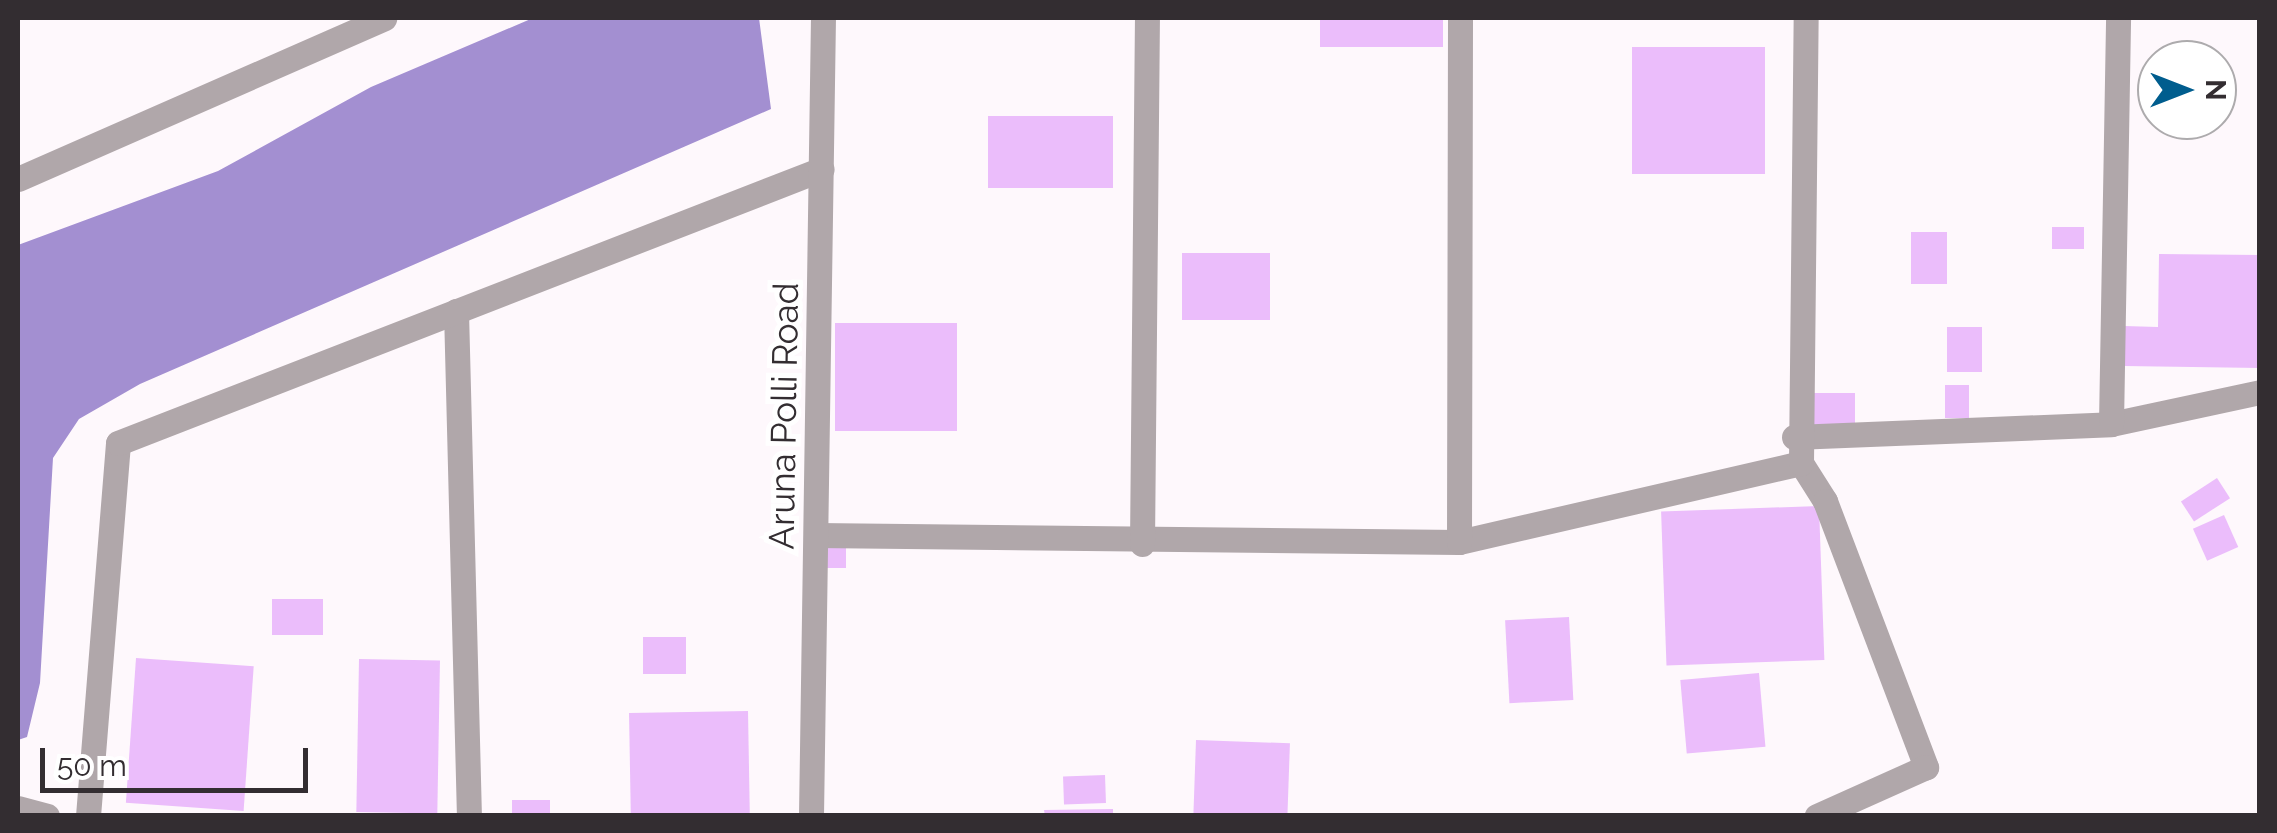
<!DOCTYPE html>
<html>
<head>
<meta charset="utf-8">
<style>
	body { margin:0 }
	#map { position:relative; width:2277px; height:833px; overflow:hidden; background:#fef8fc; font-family:Raleway,sans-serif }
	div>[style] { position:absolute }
	.water>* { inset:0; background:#a38fd1 }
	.building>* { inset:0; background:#ebbdfb; transform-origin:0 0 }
	.street>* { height:25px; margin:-12.5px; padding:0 12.5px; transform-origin:12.5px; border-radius:12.5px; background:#b0a7aa }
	span { translate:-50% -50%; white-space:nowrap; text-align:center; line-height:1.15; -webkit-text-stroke:10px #fff; paint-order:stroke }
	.street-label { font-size:35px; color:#332d31 }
	.frame { position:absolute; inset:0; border:20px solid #332d31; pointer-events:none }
	.north { position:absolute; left:2137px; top:40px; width:100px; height:100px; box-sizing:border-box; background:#fff; border:2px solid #adabad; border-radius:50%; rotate:90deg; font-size:28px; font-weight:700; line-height:40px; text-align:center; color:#332d31 }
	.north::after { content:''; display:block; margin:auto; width:35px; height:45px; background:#005d8e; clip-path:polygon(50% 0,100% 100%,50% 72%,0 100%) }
	.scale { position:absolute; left:40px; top:748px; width:268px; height:45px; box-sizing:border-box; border:5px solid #332d31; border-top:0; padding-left:12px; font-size:30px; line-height:35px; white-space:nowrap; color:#332d31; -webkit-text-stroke:8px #fff; paint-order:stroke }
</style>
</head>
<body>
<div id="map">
	<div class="water">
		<i style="clip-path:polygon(533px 18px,759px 18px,771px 109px,140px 384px,79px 419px,53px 458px,40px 683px,27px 737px,18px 740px,18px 245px,218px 171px,371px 87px)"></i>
	</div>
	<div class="building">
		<i style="left:1320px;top:18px;width:123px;height:29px"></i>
		<i style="left:1632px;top:47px;width:133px;height:127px"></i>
		<i style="left:988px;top:116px;width:125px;height:72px"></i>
		<i style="left:2052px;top:227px;width:32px;height:22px"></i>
		<i style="left:1911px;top:232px;width:36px;height:52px"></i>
		<i style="left:1182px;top:253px;width:88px;height:67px"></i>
		<i style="clip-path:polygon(2159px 254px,2260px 255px,2260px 368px,2124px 366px,2124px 326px,2158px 327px)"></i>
		<i style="left:835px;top:323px;width:122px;height:108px"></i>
		<i style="left:1947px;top:327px;width:35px;height:45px"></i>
		<i style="left:1945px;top:385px;width:24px;height:33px"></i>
		<i style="left:1811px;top:393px;width:44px;height:34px"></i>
		<i style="left:2217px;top:478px;width:24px;height:43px;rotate:57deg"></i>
		<i style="left:1819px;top:506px;width:154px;height:158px;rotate:88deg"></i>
		<i style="left:2224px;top:515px;width:35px;height:34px;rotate:66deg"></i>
		<i style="left:823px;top:546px;width:23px;height:22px"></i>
		<i style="left:272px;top:599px;width:51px;height:36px"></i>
		<i style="left:1569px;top:617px;width:83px;height:64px;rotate:87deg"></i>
		<i style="left:643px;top:637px;width:43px;height:37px"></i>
		<i style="left:136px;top:658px;width:118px;height:145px;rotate:4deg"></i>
		<i style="left:359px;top:659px;width:81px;height:153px;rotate:1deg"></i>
		<i style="left:1759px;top:673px;width:74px;height:79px;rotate:85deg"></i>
		<i style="left:748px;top:711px;width:102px;height:119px;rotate:89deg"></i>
		<i style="left:1196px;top:740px;width:94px;height:76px;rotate:2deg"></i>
		<i style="left:1105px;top:775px;width:28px;height:42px;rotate:88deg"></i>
		<i style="left:550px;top:800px;width:16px;height:38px;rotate:90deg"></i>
		<i style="clip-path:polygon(1113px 809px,1113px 816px,1045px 816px,1044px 810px)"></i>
	</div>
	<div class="street">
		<i style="left:18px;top:179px;width:400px;rotate:-23.7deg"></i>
		<i style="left:456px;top:311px;width:505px;rotate:88.53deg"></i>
		<i style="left:2111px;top:424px;width:152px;rotate:-12.1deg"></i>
		<i style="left:1794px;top:437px;width:317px;rotate:-2.3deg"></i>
		<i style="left:2111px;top:424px;width:406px;rotate:-89deg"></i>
		<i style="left:1801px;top:463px;width:45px;rotate:57.7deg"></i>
		<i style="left:1825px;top:501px;width:285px;rotate:69.2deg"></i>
		<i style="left:1926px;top:767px;width:120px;rotate:155.8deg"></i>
		<i style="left:816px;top:535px;width:643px;rotate:0.62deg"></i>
		<i style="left:1459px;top:542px;width:351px;rotate:-13deg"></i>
		<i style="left:1801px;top:463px;width:445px;rotate:-89.4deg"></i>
		<i style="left:1459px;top:542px;width:524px;rotate:-89.89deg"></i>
		<i style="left:1142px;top:544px;width:526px;rotate:-89.46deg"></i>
		<i style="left:18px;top:808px;width:30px;rotate:15deg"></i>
		<i style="left:88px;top:816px;width:374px;rotate:-85.4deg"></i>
		<i style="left:118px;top:443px;width:755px;rotate:-21.27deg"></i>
		<i style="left:811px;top:816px;width:798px;rotate:-89.14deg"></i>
	</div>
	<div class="street-label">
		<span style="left:784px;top:416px;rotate:-89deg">Aruna Polli Road</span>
	</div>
	<div class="frame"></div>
	<div class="north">N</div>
	<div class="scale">50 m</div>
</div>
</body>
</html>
